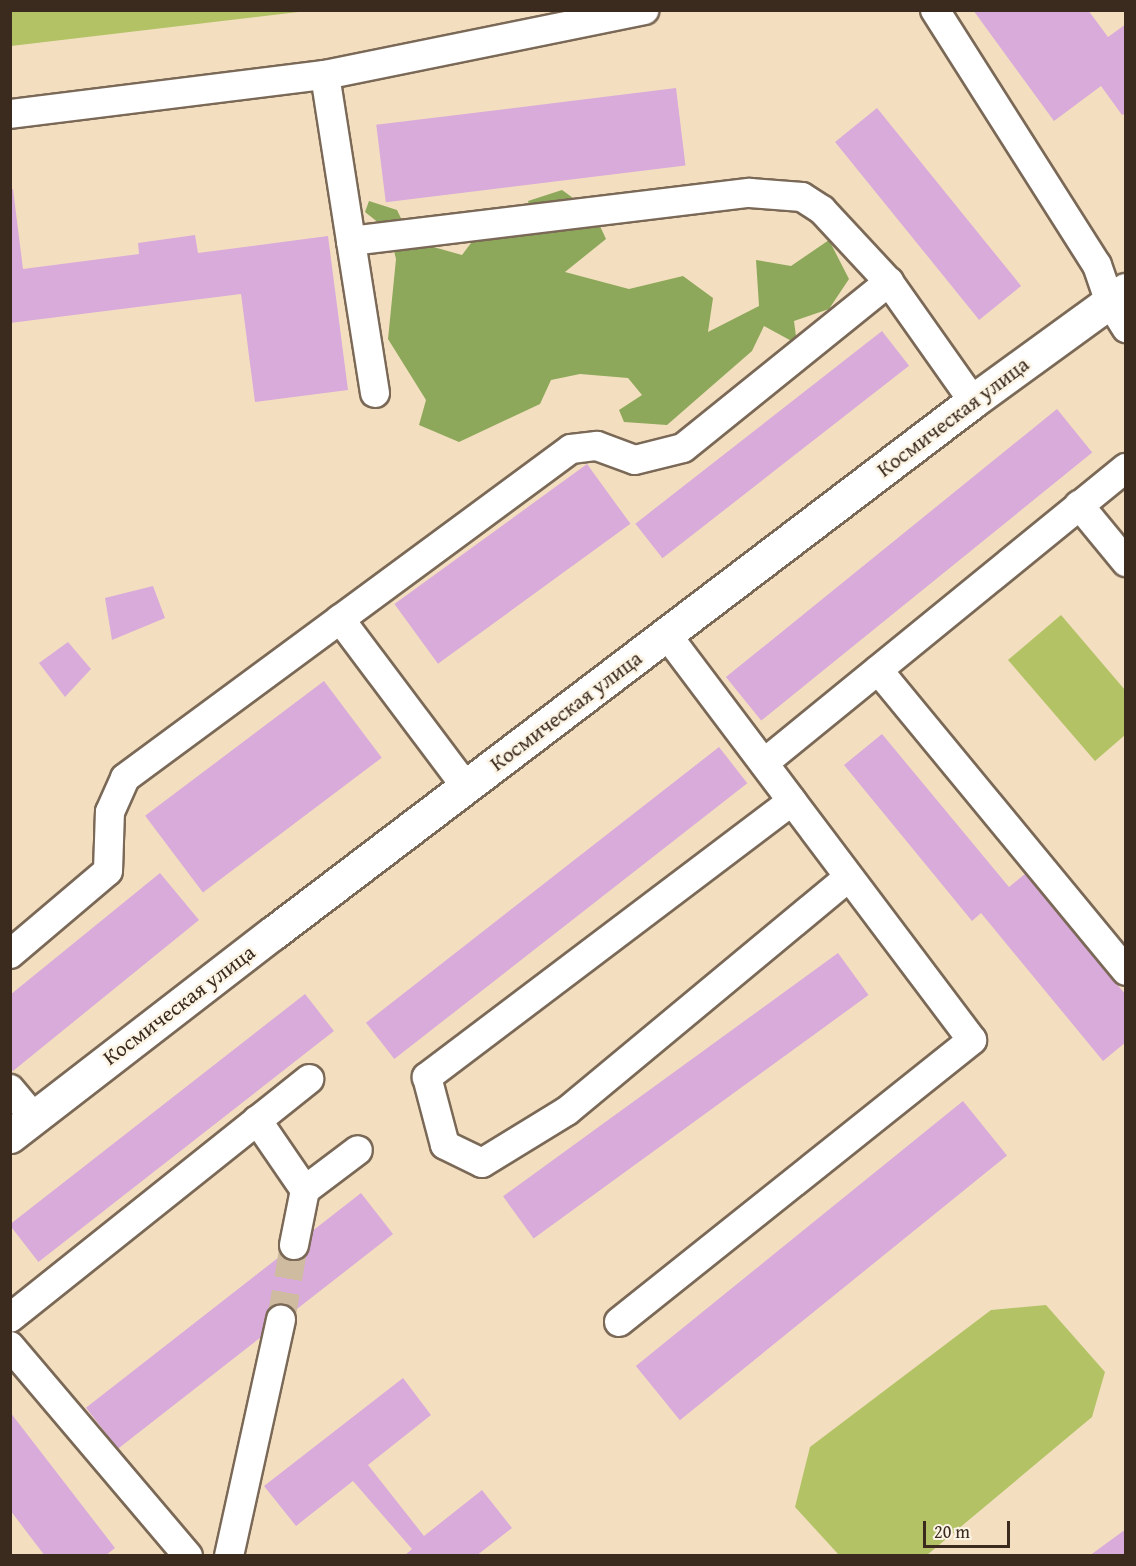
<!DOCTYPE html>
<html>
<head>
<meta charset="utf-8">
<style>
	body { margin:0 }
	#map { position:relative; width:1136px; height:1566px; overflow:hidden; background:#f3dfc0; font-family:"Gentium Book Plus",serif }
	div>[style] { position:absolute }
	.green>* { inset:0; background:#b2c265 }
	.forest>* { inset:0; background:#8da85a }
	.building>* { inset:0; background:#d9abda; transform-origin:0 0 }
	.minor-tunnel>* { height:28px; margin-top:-14px; transform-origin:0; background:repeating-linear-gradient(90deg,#cebba0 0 28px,transparent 0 42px) }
	.roads { filter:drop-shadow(2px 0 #7b6957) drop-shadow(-2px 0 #7b6957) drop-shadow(0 2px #7b6957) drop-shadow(0 -2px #7b6957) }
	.minor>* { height:28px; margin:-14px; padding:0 14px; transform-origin:14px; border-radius:14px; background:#fff }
	.major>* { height:33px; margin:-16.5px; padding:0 16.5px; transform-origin:16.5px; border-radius:16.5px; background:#fff }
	span { translate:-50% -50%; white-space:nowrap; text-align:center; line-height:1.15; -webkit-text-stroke:5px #fcf5e5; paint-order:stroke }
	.street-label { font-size:21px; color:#3b2a1e }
	.frame { position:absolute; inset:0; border:12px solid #3b2a1e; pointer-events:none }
	.scale { position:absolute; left:923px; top:1521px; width:87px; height:27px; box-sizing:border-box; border:3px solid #3b2a1e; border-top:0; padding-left:8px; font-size:18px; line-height:21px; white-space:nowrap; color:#3b2a1e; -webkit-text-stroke:4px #fcf5e5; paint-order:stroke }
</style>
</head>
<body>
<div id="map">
	<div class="green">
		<i style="clip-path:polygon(11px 10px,307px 10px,307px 11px,11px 46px)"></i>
		<i style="clip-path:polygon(1061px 615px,1125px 690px,1125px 735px,1095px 761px,1008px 660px)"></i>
		<i style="clip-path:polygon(1046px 1305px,1105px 1372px,1092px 1417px,927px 1555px,839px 1555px,795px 1507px,810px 1447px,991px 1310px)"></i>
	</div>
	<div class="forest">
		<i style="clip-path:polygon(562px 190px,594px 213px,606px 239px,565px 272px,629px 289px,683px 276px,713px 298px,708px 332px,759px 306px,756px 260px,791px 266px,829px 240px,849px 279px,829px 309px,794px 321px,797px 344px,764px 326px,752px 351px,667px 425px,624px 422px,619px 410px,642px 395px,628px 378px,580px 374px,551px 380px,540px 404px,459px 442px,419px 425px,426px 400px,388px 339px,396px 259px,389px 231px,365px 212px,369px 201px,397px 210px,412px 241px,462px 255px,474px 239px,533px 220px,528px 201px)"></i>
	</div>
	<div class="building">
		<i style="clip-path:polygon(973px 10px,1088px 10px,1108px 37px,1126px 24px,1126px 113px,1122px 115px,1101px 86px,1054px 121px)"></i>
		<i style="left:676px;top:88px;width:78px;height:302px;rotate:83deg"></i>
		<i style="left:877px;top:108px;width:229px;height:54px;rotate:51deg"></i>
		<i style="clip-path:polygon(10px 189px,13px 189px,23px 269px,139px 254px,138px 243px,195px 235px,198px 253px,328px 236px,348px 390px,255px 402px,241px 294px,10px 323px)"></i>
		<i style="left:882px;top:331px;width:44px;height:313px;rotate:52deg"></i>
		<i style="left:1057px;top:409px;width:56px;height:426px;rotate:51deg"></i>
		<i style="left:587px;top:464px;width:74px;height:238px;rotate:54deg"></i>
		<i style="clip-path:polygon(153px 586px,165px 618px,112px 640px,105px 598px)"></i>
		<i style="clip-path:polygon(68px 642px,91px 669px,65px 697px,39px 663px)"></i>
		<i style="left:324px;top:681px;width:96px;height:224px;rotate:53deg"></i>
		<i style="clip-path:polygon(882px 734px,1009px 887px,1025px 874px,1126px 995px,1126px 1042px,1103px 1061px,981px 913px,972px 921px,844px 765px)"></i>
		<i style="left:719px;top:747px;width:46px;height:448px;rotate:52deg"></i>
		<i style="clip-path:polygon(160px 873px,199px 920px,13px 1071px,10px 1068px,10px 995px)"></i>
		<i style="left:838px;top:953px;width:52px;height:414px;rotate:54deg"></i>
		<i style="left:305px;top:994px;width:47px;height:375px;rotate:52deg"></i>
		<i style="left:963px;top:1101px;width:70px;height:421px;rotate:51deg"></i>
		<i style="left:361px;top:1193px;width:52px;height:349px;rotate:52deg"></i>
		<i style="clip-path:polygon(403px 1378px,431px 1415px,368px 1465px,424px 1536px,482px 1490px,512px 1528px,476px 1556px,404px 1556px,412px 1549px,353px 1481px,296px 1526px,264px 1486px)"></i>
		<i style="clip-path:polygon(10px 1412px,115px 1548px,105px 1556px,45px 1556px,10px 1510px)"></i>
		<i style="clip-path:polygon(1126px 1529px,1126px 1556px,1089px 1556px)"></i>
	</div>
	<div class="minor-tunnel">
		<i style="left:281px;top:1320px;width:76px;rotate:-80.2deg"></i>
	</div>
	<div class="roads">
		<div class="minor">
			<i style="left:935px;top:10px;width:302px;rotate:57.6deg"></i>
			<i style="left:1097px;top:265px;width:39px;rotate:71deg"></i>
			<i style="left:1110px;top:302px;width:31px;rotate:58deg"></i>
			<i style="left:325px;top:75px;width:168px;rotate:81.1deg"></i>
			<i style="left:10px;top:114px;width:317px;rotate:-7.1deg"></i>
			<i style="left:325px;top:75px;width:326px;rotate:-11.5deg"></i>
			<i style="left:375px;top:393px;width:154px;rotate:-99deg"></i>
			<i style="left:351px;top:241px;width:402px;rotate:-6.9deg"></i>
			<i style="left:750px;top:193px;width:52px;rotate:4.4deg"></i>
			<i style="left:802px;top:197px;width:24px;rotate:33deg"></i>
			<i style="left:822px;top:210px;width:98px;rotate:47.1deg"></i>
			<i style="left:1079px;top:505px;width:74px;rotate:50.5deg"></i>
			<i style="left:340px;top:619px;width:210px;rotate:53.1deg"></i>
			<i style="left:878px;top:670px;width:390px;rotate:50.5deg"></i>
			<i style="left:764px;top:763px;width:467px;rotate:-39.2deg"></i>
			<i style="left:792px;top:801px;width:458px;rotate:142.9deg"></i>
			<i style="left:427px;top:1077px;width:70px;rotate:75.2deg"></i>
			<i style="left:445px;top:1145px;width:41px;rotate:25.9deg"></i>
			<i style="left:482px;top:1163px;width:100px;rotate:-31.5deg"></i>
			<i style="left:567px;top:1111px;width:366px;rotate:-39.7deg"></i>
			<i style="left:10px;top:954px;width:128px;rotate:-40.3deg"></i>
			<i style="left:108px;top:871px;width:59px;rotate:-88.1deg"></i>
			<i style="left:110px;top:812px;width:37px;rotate:-66deg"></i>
			<i style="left:125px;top:778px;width:554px;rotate:-36.42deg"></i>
			<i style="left:571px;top:449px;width:26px;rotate:-7deg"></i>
			<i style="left:597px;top:446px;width:40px;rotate:20.2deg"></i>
			<i style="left:635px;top:460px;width:49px;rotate:-14deg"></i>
			<i style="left:683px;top:448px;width:265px;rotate:-38.9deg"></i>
			<i style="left:889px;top:282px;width:146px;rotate:54.8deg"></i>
			<i style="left:10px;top:1089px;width:38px;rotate:50deg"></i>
			<i style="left:257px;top:1120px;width:85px;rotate:55.6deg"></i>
			<i style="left:294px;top:1245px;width:56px;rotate:-78.7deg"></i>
			<i style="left:305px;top:1190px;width:66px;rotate:-37deg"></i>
			<i style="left:10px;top:1318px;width:383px;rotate:-38.6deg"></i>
			<i style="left:619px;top:1322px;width:452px;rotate:-38.6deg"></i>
			<i style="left:972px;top:1040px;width:507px;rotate:-126.98deg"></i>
			<i style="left:10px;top:1346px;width:275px;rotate:49.7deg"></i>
			<i style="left:229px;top:1556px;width:242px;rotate:-77.6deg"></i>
		</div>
		<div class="major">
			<i style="left:10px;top:1136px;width:332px;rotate:-37.7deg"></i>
			<i style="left:273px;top:933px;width:879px;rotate:-37.23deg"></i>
			<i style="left:973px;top:401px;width:189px;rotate:-36deg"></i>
		</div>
	</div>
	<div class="street-label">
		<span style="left:953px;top:417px;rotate:-37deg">Космическая улица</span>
		<span style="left:566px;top:711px;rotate:-37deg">Космическая улица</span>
		<span style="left:179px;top:1005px;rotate:-37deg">Космическая улица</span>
	</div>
	<div class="frame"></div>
	<div class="scale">20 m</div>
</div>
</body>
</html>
